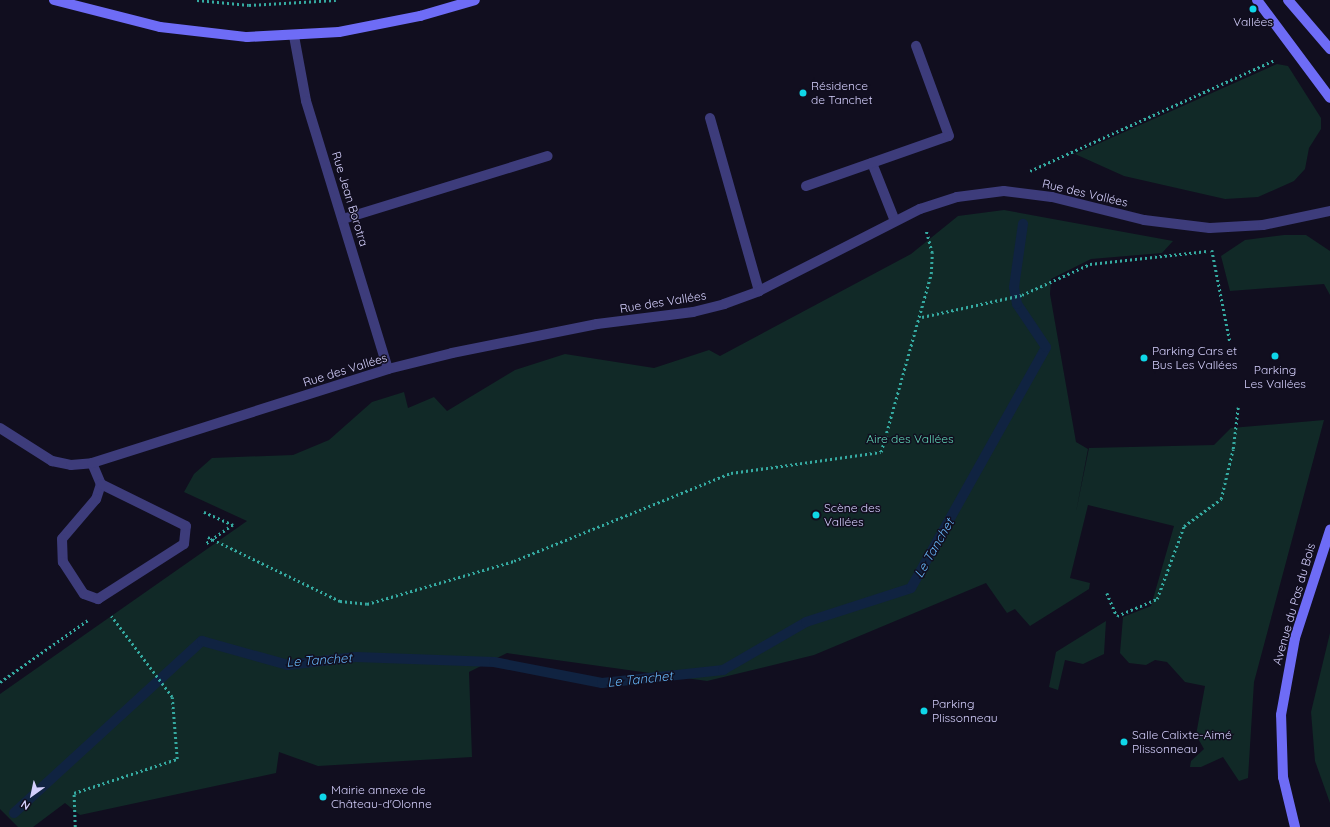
<!DOCTYPE html>
<html>
<head>
<meta charset="utf-8">
<style>
	body { margin:0 }
	#map { position:relative; width:1330px; height:827px; overflow:hidden; background:#110e1f; font-family:Quicksand,sans-serif }
	div>[style] { position:absolute }
	.green>* { inset:0; background:#112927 }
	.stream>* { height:10px; margin:-5px; padding:0 5px; transform-origin:5px; border-radius:5px; background:#102341 }
	.path>* { height:2.5px; margin-top:-1.25px; transform-origin:0; background:repeating-linear-gradient(90deg,#35aaa1 0 2px,transparent 0 5px) }
	.service>* { height:10px; margin:-5px; padding:0 5px; transform-origin:5px; border-radius:5px; background:#3d3c7b }
	.minor>* { height:10px; margin:-5px; padding:0 5px; transform-origin:5px; border-radius:5px; background:#3d3c7b }
	.secondary>* { height:10px; margin:-5px; padding:0 5px; transform-origin:5px; border-radius:5px; background:#6e6cf6 }
	.dots>* { width:11px; height:11px; translate:-50% -50%; box-sizing:border-box; border:2px solid #110e1f; border-radius:50% }
	span { translate:-50% -50%; white-space:nowrap; text-align:center; line-height:1.15; -webkit-text-stroke:3px #110e1f; paint-order:stroke }
	.poi-label { font-size:12px; color:#d4cffc }
	.left { translate:0 -50%; text-align:left }
	.street-label { font-size:12px; color:#d4cffc }
	.park-label { font-size:12px; color:#60d7b7 }
	.water-label { font-size:13px; color:#64b4f5; font-style:italic }
	.north { position:absolute; left:12px; top:775px; width:40px; height:40px; -webkit-text-stroke:3px #110e1f; paint-order:stroke; rotate:213deg; font-size:11px; font-weight:700; line-height:16px; text-align:center; color:#d4cffc }
	.north::after { content:''; display:block; margin:auto; width:14px; height:18px; background:#d4cffc; clip-path:polygon(50% 0,100% 100%,50% 72%,0 100%) }
</style>
</head>
<body>
<div id="map">
	<div class="green">
		<i style="clip-path:polygon(1277px 64px,1288px 66px,1321px 118px,1321px 129px,1309px 148px,1305px 169px,1294px 181px,1258px 197px,1225px 199px,1124px 176px,1075px 154px)"></i>
		<i style="clip-path:polygon(1004px 210px,1173px 241px,1162px 253px,1091px 259px,1051px 279px,1050px 294px,1076px 442px,1088px 449px,1076px 512px,1089px 448px,1214px 445px,1231px 428px,1324px 420px,1254px 682px,1248px 778px,1239px 781px,1223px 757px,1201px 767px,1190px 767px,1191px 761px,1204px 749px,1196px 735px,1205px 686px,1185px 682px,1167px 662px,1155px 660px,1146px 665px,1129px 663px,1120px 653px,1123px 617px,1151px 606px,1174px 526px,1088px 505px,1070px 578px,1090px 583px,1089px 589px,1030px 626px,1015px 609px,1007px 613px,986px 583px,814px 655px,707px 681px,507px 653px,469px 672px,472px 757px,318px 766px,279px 752px,276px 773px,80px 815px,65px 803px,33px 827px,18px 827px,0 809px,0 694px,247px 521px,184px 492px,194px 474px,212px 458px,293px 455px,329px 440px,372px 402px,404px 392px,408px 408px,434px 397px,447px 411px,515px 370px,565px 354px,654px 368px,709px 350px,720px 356px,911px 254px,958px 216px)"></i>
		<i style="clip-path:polygon(1284px 235px,1306px 235px,1330px 251px,1330px 295px,1324px 284px,1230px 291px,1221px 256px,1245px 240px)"></i>
		<i style="clip-path:polygon(1106px 621px,1104px 654px,1083px 664px,1065px 660px,1058px 690px,1049px 687px,1056px 652px)"></i>
		<i style="clip-path:polygon(1330px 633px,1330px 803px,1315px 761px,1311px 712px)"></i>
	</div>
	<div class="stream">
		<i style="left:14px;top:813px;width:255px;rotate:-42.5deg"></i>
		<i style="left:202px;top:641px;width:89px;rotate:15.6deg"></i>
		<i style="left:288px;top:665px;width:68px;rotate:-6.7deg"></i>
		<i style="left:356px;top:657px;width:138px;rotate:2.1deg"></i>
		<i style="left:494px;top:662px;width:110px;rotate:11deg"></i>
		<i style="left:602px;top:683px;width:122px;rotate:-6.1deg"></i>
		<i style="left:723px;top:670px;width:96px;rotate:-30deg"></i>
		<i style="left:806px;top:622px;width:110px;rotate:-17.9deg"></i>
		<i style="left:911px;top:588px;width:276px;rotate:-60.7deg"></i>
		<i style="left:1046px;top:347px;width:52px;rotate:-124deg"></i>
		<i style="left:1017px;top:304px;width:17px;rotate:-100deg"></i>
		<i style="left:1014px;top:287px;width:64px;rotate:-81.9deg"></i>
	</div>
	<div class="path">
		<i style="left:197px;top:0;width:52px;rotate:5.5deg"></i>
		<i style="left:249px;top:5px;width:87px;rotate:-3.3deg"></i>
		<i style="left:1030px;top:171px;width:269px;rotate:-24.4deg"></i>
		<i style="left:1212px;top:250px;width:94px;rotate:78.9deg"></i>
		<i style="left:922px;top:317px;width:102px;rotate:-12.4deg"></i>
		<i style="left:1022px;top:295px;width:75px;rotate:-24.5deg"></i>
		<i style="left:1090px;top:264px;width:118px;rotate:-6.3deg"></i>
		<i style="left:204px;top:512px;width:32px;rotate:24deg"></i>
		<i style="left:233px;top:525px;width:33px;rotate:145deg"></i>
		<i style="left:208px;top:537px;width:147px;rotate:25.9deg"></i>
		<i style="left:340px;top:601px;width:27px;rotate:6deg"></i>
		<i style="left:367px;top:604px;width:153px;rotate:-16.3deg"></i>
		<i style="left:514px;top:561px;width:234px;rotate:-22.1deg"></i>
		<i style="left:731px;top:473px;width:151px;rotate:-8deg"></i>
		<i style="left:881px;top:452px;width:185px;rotate:-74.3deg"></i>
		<i style="left:931px;top:274px;width:21px;rotate:-87deg"></i>
		<i style="left:932px;top:253px;width:24px;rotate:-105deg"></i>
		<i style="left:1107px;top:593px;width:25px;rotate:67deg"></i>
		<i style="left:1117px;top:616px;width:43px;rotate:-23deg"></i>
		<i style="left:1157px;top:599px;width:78px;rotate:-69.7deg"></i>
		<i style="left:1184px;top:526px;width:46px;rotate:-36.1deg"></i>
		<i style="left:1221px;top:499px;width:51px;rotate:-76.5deg"></i>
		<i style="left:1233px;top:449px;width:42px;rotate:-83.2deg"></i>
		<i style="left:0;top:682px;width:108px;rotate:-35.2deg"></i>
		<i style="left:75px;top:827px;width:34px;rotate:-92deg"></i>
		<i style="left:74px;top:793px;width:108px;rotate:-18.3deg"></i>
		<i style="left:177px;top:759px;width:62px;rotate:-94.6deg"></i>
		<i style="left:172px;top:697px;width:101px;rotate:-127deg"></i>
	</div>
	<div class="service">
		<i style="left:710px;top:118px;width:180px;rotate:74.2deg"></i>
		<i style="left:872px;top:163px;width:62px;rotate:68.4deg"></i>
		<i style="left:806px;top:186px;width:151px;rotate:-19.3deg"></i>
		<i style="left:949px;top:136px;width:96px;rotate:-110.1deg"></i>
		<i style="left:92px;top:463px;width:23px;rotate:67deg"></i>
		<i style="left:101px;top:484px;width:16px;rotate:108deg"></i>
		<i style="left:96px;top:499px;width:52px;rotate:130.4deg"></i>
		<i style="left:62px;top:539px;width:23px;rotate:88deg"></i>
		<i style="left:63px;top:562px;width:38px;rotate:57deg"></i>
		<i style="left:84px;top:594px;width:15px;rotate:20deg"></i>
		<i style="left:98px;top:599px;width:102px;rotate:-32.6deg"></i>
		<i style="left:184px;top:544px;width:18px;rotate:-84deg"></i>
		<i style="left:186px;top:526px;width:95px;rotate:-153.7deg"></i>
	</div>
	<div class="minor">
		<i style="left:294px;top:36px;width:66px;rotate:79.5deg"></i>
		<i style="left:306px;top:101px;width:280px;rotate:73deg"></i>
		<i style="left:343px;top:219px;width:214px;rotate:-17.1deg"></i>
		<i style="left:0;top:428px;width:62px;rotate:32.4deg"></i>
		<i style="left:52px;top:461px;width:19px;rotate:12deg"></i>
		<i style="left:71px;top:465px;width:21px;rotate:-5deg"></i>
		<i style="left:92px;top:463px;width:311px;rotate:-17.6deg"></i>
		<i style="left:388px;top:369px;width:66px;rotate:-14deg"></i>
		<i style="left:452px;top:353px;width:148px;rotate:-11.3deg"></i>
		<i style="left:597px;top:324px;width:97px;rotate:-7.1deg"></i>
		<i style="left:693px;top:312px;width:32px;rotate:-14deg"></i>
		<i style="left:724px;top:304px;width:37px;rotate:-20deg"></i>
		<i style="left:759px;top:291px;width:181px;rotate:-27deg"></i>
		<i style="left:920px;top:209px;width:39px;rotate:-18deg"></i>
		<i style="left:957px;top:197px;width:47px;rotate:-7.3deg"></i>
		<i style="left:1004px;top:191px;width:48px;rotate:7.1deg"></i>
		<i style="left:1052px;top:197px;width:95px;rotate:14deg"></i>
		<i style="left:1144px;top:220px;width:66px;rotate:6.9deg"></i>
		<i style="left:1210px;top:228px;width:53px;rotate:-3.2deg"></i>
		<i style="left:1263px;top:225px;width:68px;rotate:-11.8deg"></i>
	</div>
	<div class="secondary">
		<i style="left:54px;top:0;width:109px;rotate:14.3deg"></i>
		<i style="left:160px;top:27px;width:88px;rotate:6.6deg"></i>
		<i style="left:247px;top:37px;width:92px;rotate:-3.1deg"></i>
		<i style="left:339px;top:32px;width:83px;rotate:-11.2deg"></i>
		<i style="left:420px;top:16px;width:57px;rotate:-16.2deg"></i>
		<i style="left:1257px;top:0;width:122px;rotate:53.3deg"></i>
		<i style="left:1288px;top:0;width:65px;rotate:49.4deg"></i>
		<i style="left:1295px;top:827px;width:51px;rotate:-103.5deg"></i>
		<i style="left:1283px;top:777px;width:62px;rotate:-91.8deg"></i>
		<i style="left:1281px;top:715px;width:78px;rotate:-79.7deg"></i>
		<i style="left:1295px;top:638px;width:114px;rotate:-72deg"></i>
	</div>
	<div class="dots">
		<i style="left:1253px;top:9px;background:#0fd6e8"></i>
		<i style="left:803px;top:93px;background:#0fd6e8"></i>
		<i style="left:1275px;top:356px;background:#0fd6e8"></i>
		<i style="left:1144px;top:358px;background:#0fd6e8"></i>
		<i style="left:816px;top:515px;background:#0fd6e8"></i>
		<i style="left:924px;top:711px;background:#0fd6e8"></i>
		<i style="left:1124px;top:742px;background:#0fd6e8"></i>
		<i style="left:323px;top:797px;background:#0fd6e8"></i>
	</div>
	<div class="poi-label">
		<span style="left:1253px;top:22px">Vallées</span>
		<span class="left" style="left:811px;top:93px">Résidence<br>de Tanchet</span>
		<span class="left" style="left:1152px;top:358px">Parking Cars et<br>Bus Les Vallées</span>
		<span style="left:1275px;top:377px">Parking<br>Les Vallées</span>
		<span class="left" style="left:824px;top:515px">Scène des<br>Vallées</span>
		<span class="left" style="left:932px;top:711px">Parking<br>Plissonneau</span>
		<span class="left" style="left:1132px;top:742px">Salle Calixte-Aimé<br>Plissonneau</span>
		<span class="left" style="left:331px;top:797px">Mairie annexe de<br>Château-d'Olonne</span>
	</div>
	<div class="street-label">
		<span style="left:1085px;top:193px;rotate:13deg">Rue des Vallées</span>
		<span style="left:350px;top:199px;rotate:73deg">Rue Jean Borotra</span>
		<span style="left:663px;top:302px;rotate:-9deg">Rue des Vallées</span>
		<span style="left:345px;top:370px;rotate:-17deg">Rue des Vallées</span>
		<span style="left:1294px;top:604px;rotate:-74deg">Avenue du Pas du Bois</span>
	</div>
	<div class="park-label">
		<span style="left:910px;top:439px">Aire des Vallées</span>
	</div>
	<div class="water-label">
		<span style="left:934px;top:548px;rotate:-60deg">Le Tanchet</span>
		<span style="left:319px;top:660px;rotate:-4deg">Le Tanchet</span>
		<span style="left:640px;top:679px;rotate:-6deg">Le Tanchet</span>
	</div>
	<div class="north">N</div>
</div>
</body>
</html>
